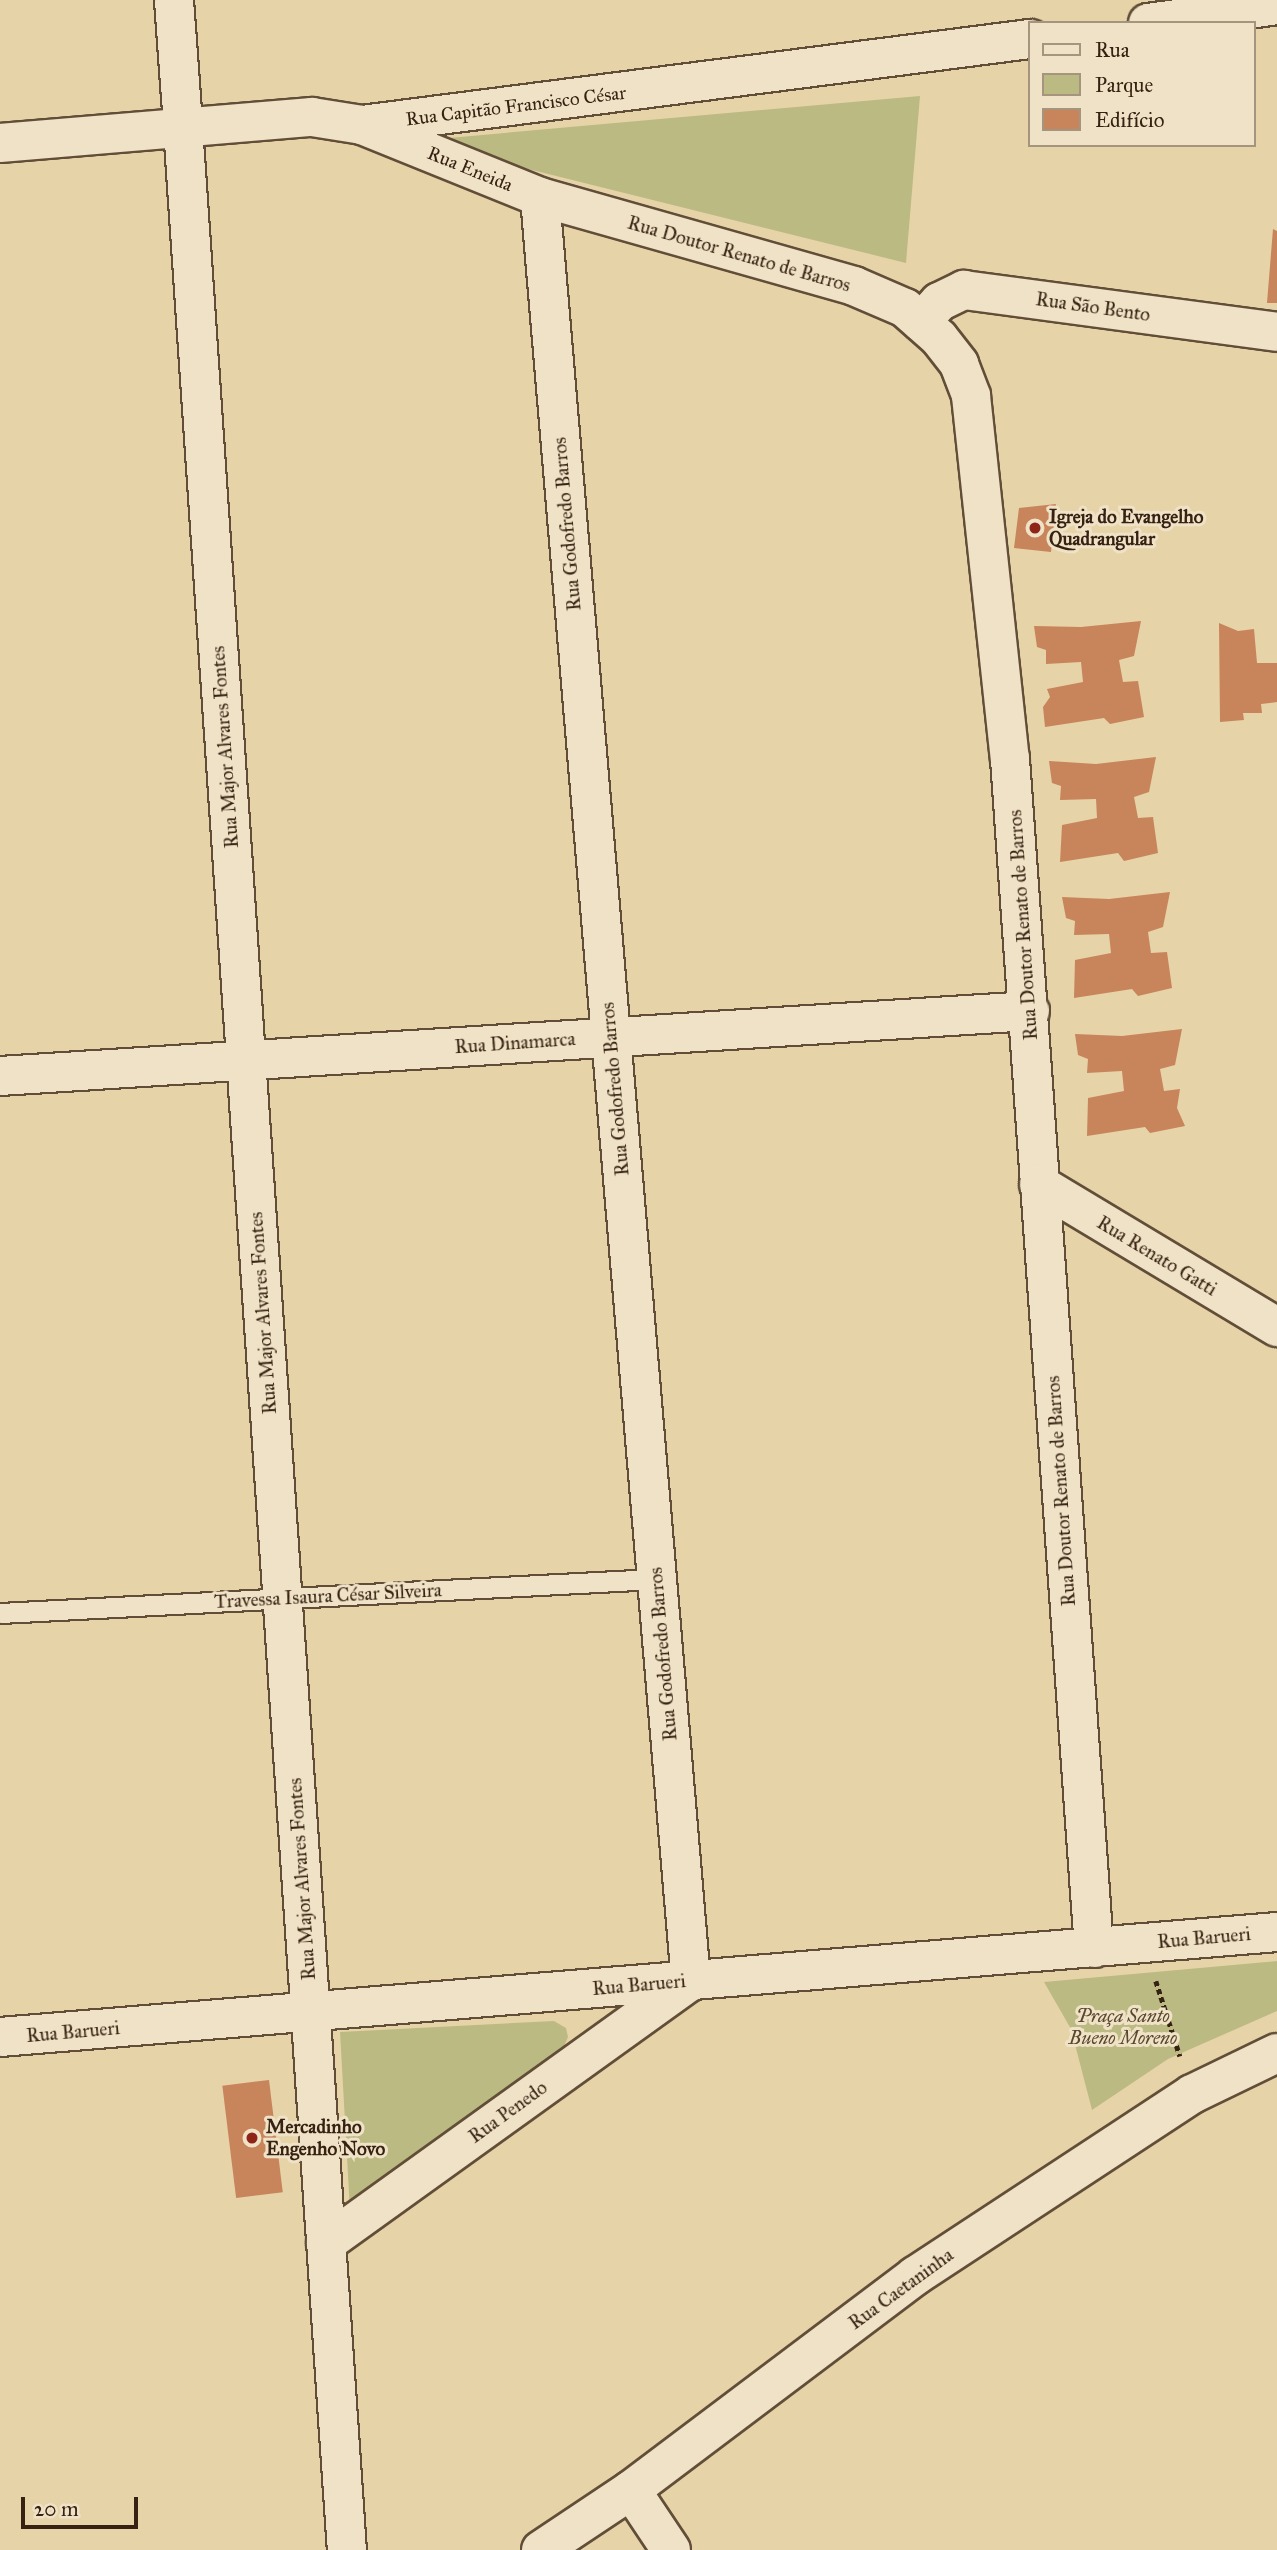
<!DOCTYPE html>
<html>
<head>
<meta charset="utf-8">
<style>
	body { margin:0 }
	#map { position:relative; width:1277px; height:2550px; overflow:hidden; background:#e7d3a8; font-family:"IM FELL Great Primer",serif }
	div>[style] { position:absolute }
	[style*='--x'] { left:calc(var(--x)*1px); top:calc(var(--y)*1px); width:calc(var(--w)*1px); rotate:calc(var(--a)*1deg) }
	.green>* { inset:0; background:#bcba83 }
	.building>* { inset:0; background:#c8845b; transform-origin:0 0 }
	.path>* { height:4.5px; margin-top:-2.25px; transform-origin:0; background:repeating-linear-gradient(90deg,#362112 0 5px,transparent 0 8.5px) }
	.roads { filter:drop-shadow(2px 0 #624e38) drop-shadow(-2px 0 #624e38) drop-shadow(0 2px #624e38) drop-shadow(0 -2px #624e38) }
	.service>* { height:19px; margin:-9.5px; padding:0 9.5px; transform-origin:9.5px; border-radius:9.5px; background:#efe2c6 }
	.minor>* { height:38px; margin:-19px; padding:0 19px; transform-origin:19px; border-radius:19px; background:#efe2c6 }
	.tertiary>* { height:38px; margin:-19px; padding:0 19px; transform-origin:19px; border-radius:19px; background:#efe2c6 }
	.dots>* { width:19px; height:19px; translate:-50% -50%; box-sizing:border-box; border:4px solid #efe2c6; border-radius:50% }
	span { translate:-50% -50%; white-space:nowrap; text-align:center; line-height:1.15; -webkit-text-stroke:6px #efe2c6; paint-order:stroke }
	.street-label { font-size:19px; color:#362112 }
	.poi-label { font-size:19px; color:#362112; font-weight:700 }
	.left { translate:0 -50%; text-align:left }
	.park-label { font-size:19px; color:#58472e; font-style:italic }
	.legend { position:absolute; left:1028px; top:21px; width:228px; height:126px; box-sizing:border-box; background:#efe2c6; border:2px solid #a5957e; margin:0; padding:9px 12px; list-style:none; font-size:21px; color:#362112 }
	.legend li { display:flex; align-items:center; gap:14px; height:35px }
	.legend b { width:35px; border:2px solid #a5957e }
	.scale { position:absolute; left:21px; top:2497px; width:117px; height:32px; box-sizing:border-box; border:4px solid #362112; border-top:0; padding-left:9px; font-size:21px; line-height:24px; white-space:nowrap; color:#362112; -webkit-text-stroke:5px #efe2c6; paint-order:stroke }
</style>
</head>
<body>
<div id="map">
	<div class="green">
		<i style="clip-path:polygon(920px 96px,906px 263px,416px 141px,525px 131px)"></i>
		<i style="clip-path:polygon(1277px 1961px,1277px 2011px,1168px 2059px,1092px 2110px,1071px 2029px,1044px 1982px)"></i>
		<i style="clip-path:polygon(554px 2021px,566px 2028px,568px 2037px,558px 2060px,350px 2211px,340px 2032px)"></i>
	</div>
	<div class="building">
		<i style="clip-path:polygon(1273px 229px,1277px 231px,1277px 303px,1267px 303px)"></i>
		<i style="clip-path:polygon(1056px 504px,1051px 552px,1014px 548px,1019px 508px)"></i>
		<i style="clip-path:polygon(1141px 621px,1134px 656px,1119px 660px,1123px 682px,1138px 681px,1144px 717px,1110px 724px,1104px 718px,1045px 727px,1043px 707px,1050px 697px,1047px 689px,1083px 682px,1081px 662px,1046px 664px,1046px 650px,1037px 647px,1034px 626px,1081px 627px)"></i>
		<i style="clip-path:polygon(1219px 623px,1238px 631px,1254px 629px,1257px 663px,1277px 663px,1277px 702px,1261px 704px,1262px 713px,1243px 713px,1244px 720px,1220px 722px)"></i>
		<i style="clip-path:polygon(1156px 757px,1149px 792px,1134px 797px,1138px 818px,1153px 817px,1158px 853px,1124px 861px,1118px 853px,1060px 862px,1062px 825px,1097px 818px,1096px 799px,1060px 800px,1061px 786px,1052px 783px,1049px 761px,1096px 764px)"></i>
		<i style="clip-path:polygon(1170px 892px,1163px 927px,1148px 932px,1151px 953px,1167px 952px,1172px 988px,1138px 996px,1132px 989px,1074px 998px,1075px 960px,1111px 953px,1109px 934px,1074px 935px,1075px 921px,1066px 918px,1062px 897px,1109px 899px)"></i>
		<i style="clip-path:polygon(1182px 1029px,1175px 1065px,1160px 1069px,1164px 1091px,1180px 1089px,1177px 1108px,1185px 1126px,1150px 1133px,1145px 1127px,1087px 1136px,1088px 1098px,1124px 1091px,1122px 1071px,1087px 1073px,1088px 1059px,1078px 1055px,1075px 1034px,1122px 1036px)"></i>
		<i style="left:269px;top:2080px;width:113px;height:47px;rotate:83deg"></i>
	</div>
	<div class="path">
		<i style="--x:1156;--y:1981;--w:79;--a:72.3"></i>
	</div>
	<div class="roads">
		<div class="service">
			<i style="--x:0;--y:1613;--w:657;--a:-2.97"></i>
		</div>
		<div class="minor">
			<i style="--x:362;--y:125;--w:192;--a:22"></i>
			<i style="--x:540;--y:197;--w:326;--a:15.8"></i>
			<i style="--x:854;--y:286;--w:56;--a:23.3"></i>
			<i style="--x:905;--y:308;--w:45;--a:41.4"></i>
			<i style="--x:939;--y:338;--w:33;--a:52"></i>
			<i style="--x:959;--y:364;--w:34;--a:69"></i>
			<i style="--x:971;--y:396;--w:365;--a:83.9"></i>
			<i style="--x:1010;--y:759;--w:1192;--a:85.96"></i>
			<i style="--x:183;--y:127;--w:2429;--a:86.13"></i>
			<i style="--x:921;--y:322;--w:27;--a:-48"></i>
			<i style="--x:939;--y:302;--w:28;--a:-26"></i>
			<i style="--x:964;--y:290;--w:316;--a:7.6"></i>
			<i style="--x:0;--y:1076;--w:1032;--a:-3.61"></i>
			<i style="--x:1039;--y:1184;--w:278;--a:31"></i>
			<i style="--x:0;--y:2037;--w:1281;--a:-4.7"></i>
			<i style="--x:326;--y:2243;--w:449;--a:-35.7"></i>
			<i style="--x:691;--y:1981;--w:1790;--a:-94.84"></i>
			<i style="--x:631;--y:2490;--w:72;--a:56.3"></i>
			<i style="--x:541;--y:2550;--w:108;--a:-33.7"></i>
			<i style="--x:631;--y:2490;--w:356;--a:-37"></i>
			<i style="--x:915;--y:2276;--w:331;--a:-33.3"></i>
			<i style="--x:1192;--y:2094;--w:94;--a:-25.8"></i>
		</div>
		<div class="tertiary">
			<i style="--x:174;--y:0;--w:127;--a:85.9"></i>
			<i style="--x:1148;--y:23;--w:130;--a:-7.9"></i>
			<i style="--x:0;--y:143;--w:313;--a:-4.8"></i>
			<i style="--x:312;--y:117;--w:51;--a:9.1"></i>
			<i style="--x:362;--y:125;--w:674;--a:-7.34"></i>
		</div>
	</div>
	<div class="dots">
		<i style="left:1035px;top:528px;background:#8f2418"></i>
		<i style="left:252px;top:2138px;background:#8f2418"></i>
	</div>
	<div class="street-label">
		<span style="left:516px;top:106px;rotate:-7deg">Rua Capitão Francisco César</span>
		<span style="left:470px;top:169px;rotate:22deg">Rua Eneida</span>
		<span style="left:739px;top:254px;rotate:16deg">Rua Doutor Renato de Barros</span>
		<span style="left:1093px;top:307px;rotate:8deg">Rua São Bento</span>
		<span style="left:567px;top:524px;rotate:-95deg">Rua Godofredo Barros</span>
		<span style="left:225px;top:747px;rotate:-94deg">Rua Major Alvares Fontes</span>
		<span style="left:1023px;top:925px;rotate:-94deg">Rua Doutor Renato de Barros</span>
		<span style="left:515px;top:1043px;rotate:-4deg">Rua Dinamarca</span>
		<span style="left:615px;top:1089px;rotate:-95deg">Rua Godofredo Barros</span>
		<span style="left:1157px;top:1256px;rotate:31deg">Rua Renato Gatti</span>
		<span style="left:263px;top:1313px;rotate:-94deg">Rua Major Alvares Fontes</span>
		<span style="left:1061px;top:1491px;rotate:-94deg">Rua Doutor Renato de Barros</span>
		<span style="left:328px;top:1596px;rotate:-3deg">Travessa Isaura César Silveira</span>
		<span style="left:663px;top:1654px;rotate:-95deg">Rua Godofredo Barros</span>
		<span style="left:302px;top:1879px;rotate:-94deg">Rua Major Alvares Fontes</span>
		<span style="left:1204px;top:1938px;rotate:-5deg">Rua Barueri</span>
		<span style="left:639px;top:1985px;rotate:-5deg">Rua Barueri</span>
		<span style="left:73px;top:2032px;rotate:-5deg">Rua Barueri</span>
		<span style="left:508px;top:2112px;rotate:-36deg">Rua Penedo</span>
		<span style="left:901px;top:2289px;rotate:-36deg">Rua Caetaninha</span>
	</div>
	<div class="poi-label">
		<span class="left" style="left:1049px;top:528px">Igreja do Evangelho<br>Quadrangular</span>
		<span class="left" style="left:266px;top:2138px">Mercadinho<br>Engenho Novo</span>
	</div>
	<div class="park-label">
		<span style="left:1123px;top:2027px">Praça Santo<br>Bueno Moreno</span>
	</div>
	<ul class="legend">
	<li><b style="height:9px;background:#efe2c6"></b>Rua</li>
	<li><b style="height:19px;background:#bcba83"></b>Parque</li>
	<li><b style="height:19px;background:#c8845b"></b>Edifício</li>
	</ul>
	<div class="scale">20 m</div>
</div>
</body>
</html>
